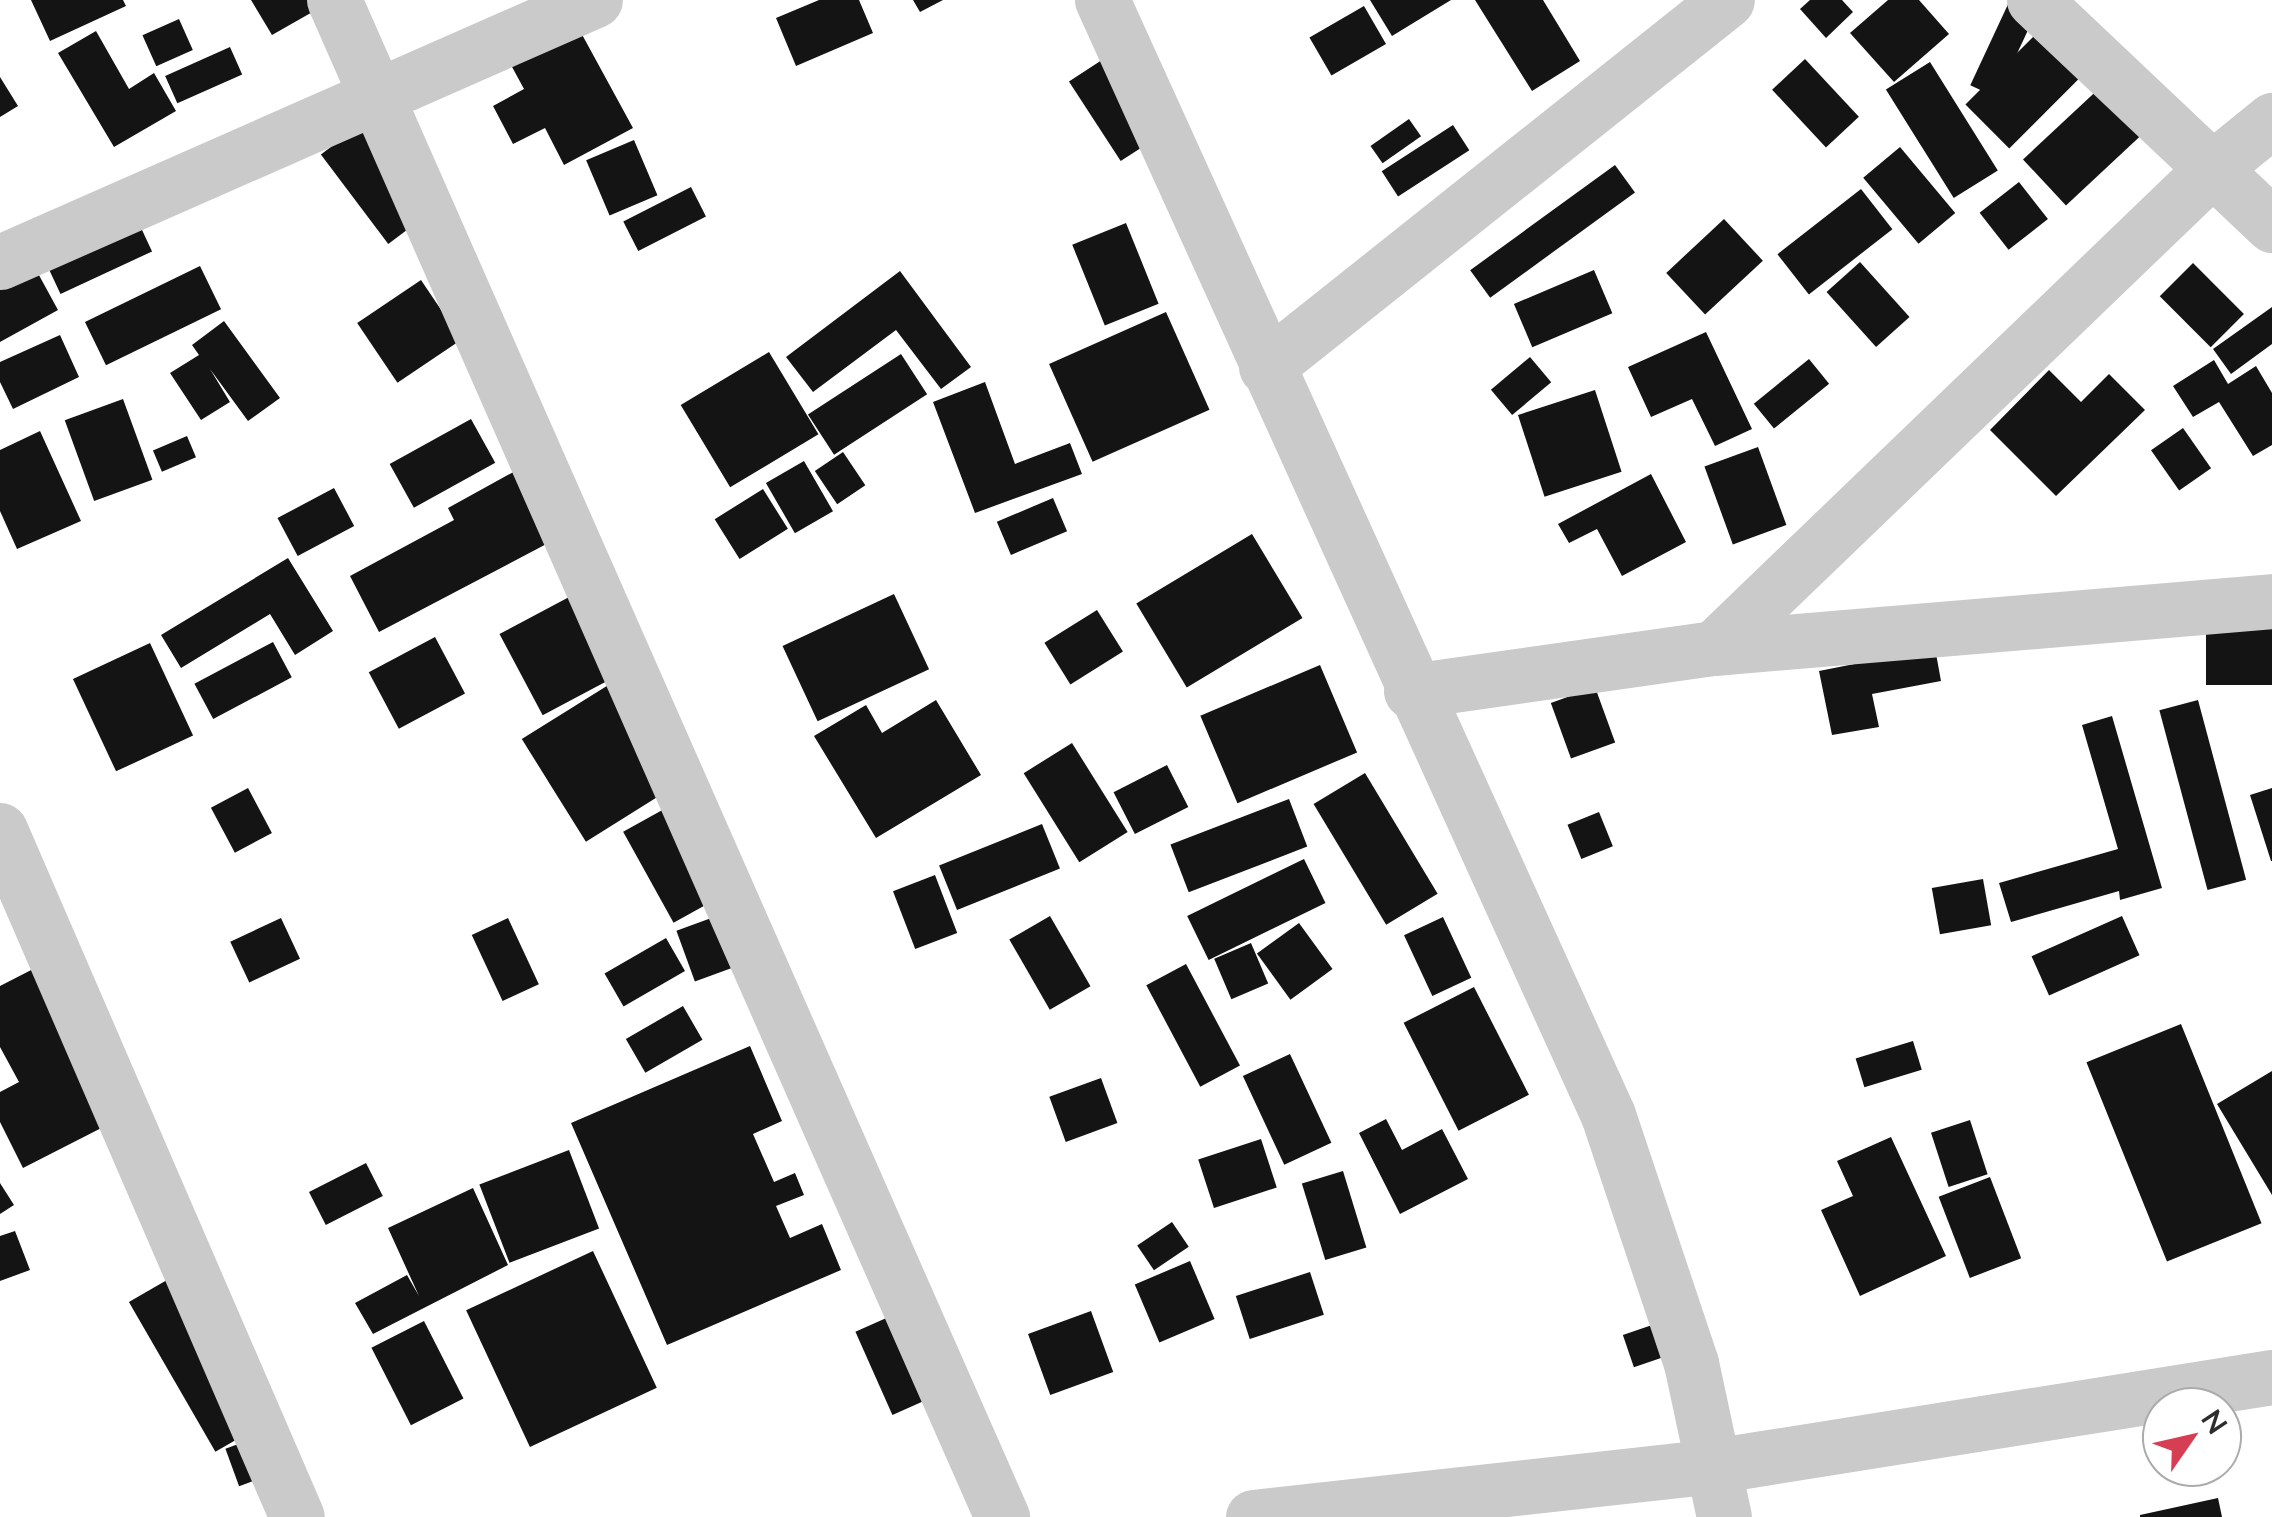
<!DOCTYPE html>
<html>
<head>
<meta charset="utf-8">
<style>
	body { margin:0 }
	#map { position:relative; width:2272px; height:1517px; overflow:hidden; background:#fff; font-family:Lato,sans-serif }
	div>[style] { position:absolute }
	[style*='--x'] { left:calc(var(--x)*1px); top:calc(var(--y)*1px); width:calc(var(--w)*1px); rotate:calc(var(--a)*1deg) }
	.building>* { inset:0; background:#141414; transform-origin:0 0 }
	.minor>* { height:55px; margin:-27.5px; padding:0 27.5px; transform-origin:27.5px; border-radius:27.5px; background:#cacaca }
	span { translate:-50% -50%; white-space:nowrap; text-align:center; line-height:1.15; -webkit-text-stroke:10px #fff; paint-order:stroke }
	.north { position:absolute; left:2142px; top:1387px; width:100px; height:100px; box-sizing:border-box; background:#fff; border:2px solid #ababab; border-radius:50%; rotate:56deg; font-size:28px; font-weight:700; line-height:40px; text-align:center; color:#2d2d2d }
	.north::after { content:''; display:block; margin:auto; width:35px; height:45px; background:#d63e54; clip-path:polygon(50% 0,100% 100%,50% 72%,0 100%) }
</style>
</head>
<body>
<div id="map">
	<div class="building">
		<i style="clip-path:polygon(31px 0,123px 0,126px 6px,50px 41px)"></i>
		<i style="clip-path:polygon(251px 0,328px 0,330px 2px,272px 35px)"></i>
		<i style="clip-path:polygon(819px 0,859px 0,873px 33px,796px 66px,776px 18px)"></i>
		<i style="clip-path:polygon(913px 0,943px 0,920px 12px)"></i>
		<i style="clip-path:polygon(1370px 0,1451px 0,1392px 36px)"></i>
		<i style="clip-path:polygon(1475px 0,1543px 0,1580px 61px,1532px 91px)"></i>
		<i style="clip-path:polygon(1810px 0,1842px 0,1853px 12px,1826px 38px,1800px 9px)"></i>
		<i style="clip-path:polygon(1888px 0,1919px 0,1949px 34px,1894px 82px,1850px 33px)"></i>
		<i style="left:2010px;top:0;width:29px;height:94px;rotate:25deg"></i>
		<i style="left:1364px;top:6px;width:44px;height:63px;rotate:60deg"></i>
		<i style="left:2063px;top:7px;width:62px;height:138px;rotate:45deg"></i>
		<i style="left:179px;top:19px;width:34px;height:40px;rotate:66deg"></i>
		<i style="clip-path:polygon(579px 29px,633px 128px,564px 165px,545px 128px,513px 144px,493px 106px,524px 89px,511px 65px)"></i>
		<i style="clip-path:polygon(96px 31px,129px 89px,154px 73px,176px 111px,114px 147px,58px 53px)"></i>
		<i style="left:230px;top:47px;width:30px;height:71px;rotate:66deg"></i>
		<i style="left:1105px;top:58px;width:95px;height:43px;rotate:57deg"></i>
		<i style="left:1805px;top:59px;width:79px;height:45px;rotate:47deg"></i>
		<i style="left:1930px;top:62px;width:128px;height:52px;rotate:58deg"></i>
		<i style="left:2121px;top:68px;width:63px;height:134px;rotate:47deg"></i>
		<i style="clip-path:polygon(0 77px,18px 106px,0 117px)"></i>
		<i style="left:1409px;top:119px;width:21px;height:47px;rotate:55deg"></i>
		<i style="left:364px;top:122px;width:112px;height:54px;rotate:53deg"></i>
		<i style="left:1453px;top:125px;width:30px;height:85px;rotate:57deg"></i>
		<i style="left:634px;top:140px;width:60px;height:52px;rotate:67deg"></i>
		<i style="left:1900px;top:147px;width:86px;height:48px;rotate:50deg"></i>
		<i style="left:1615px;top:165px;width:34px;height:179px;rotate:54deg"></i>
		<i style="left:2019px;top:182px;width:47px;height:50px;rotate:52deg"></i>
		<i style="left:691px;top:187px;width:33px;height:76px;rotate:63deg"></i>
		<i style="left:1861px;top:189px;width:51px;height:106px;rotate:52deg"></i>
		<i style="left:136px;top:217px;width:38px;height:101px;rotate:65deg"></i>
		<i style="left:1724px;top:219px;width:57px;height:79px;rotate:47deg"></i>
		<i style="left:1126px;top:223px;width:87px;height:58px;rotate:68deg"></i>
		<i style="left:1860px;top:262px;width:74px;height:45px;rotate:48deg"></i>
		<i style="left:2193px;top:263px;width:72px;height:47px;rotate:45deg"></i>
		<i style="clip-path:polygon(34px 266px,58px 310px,0 342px,0 285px)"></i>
		<i style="left:200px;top:266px;width:48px;height:128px;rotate:64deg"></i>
		<i style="left:1594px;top:270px;width:47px;height:87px;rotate:67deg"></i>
		<i style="clip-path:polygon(900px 271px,971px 367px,941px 389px,896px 330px,813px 392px,786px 357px)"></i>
		<i style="left:421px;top:280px;width:72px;height:77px;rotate:56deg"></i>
		<i style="clip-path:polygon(2272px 307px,2272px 344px,2231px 374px,2213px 349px)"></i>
		<i style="left:1166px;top:312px;width:107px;height:128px;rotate:66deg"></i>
		<i style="clip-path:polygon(224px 321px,280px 398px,248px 421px,210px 369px,230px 402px,201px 420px,170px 373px,199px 355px,192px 345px)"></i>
		<i style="clip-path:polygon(1706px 332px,1752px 429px,1715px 446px,1692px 399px,1651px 417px,1628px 367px)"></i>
		<i style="clip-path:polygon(60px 335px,79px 377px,13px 409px,0 382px,0 362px)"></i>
		<i style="left:769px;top:352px;width:96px;height:103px;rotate:59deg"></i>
		<i style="left:901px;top:354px;width:48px;height:111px;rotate:57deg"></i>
		<i style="left:1530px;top:357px;width:33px;height:51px;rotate:50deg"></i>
		<i style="left:1809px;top:359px;width:32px;height:71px;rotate:51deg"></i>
		<i style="clip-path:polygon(2214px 360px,2228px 384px,2256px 366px,2272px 393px,2272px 445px,2253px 456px,2219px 402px,2193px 417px,2173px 386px)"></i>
		<i style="clip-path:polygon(2049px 370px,2081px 402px,2109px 374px,2145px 410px,2056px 496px,1990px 430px)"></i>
		<i style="clip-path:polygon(985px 382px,1015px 464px,1070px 443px,1082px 474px,975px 513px,933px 402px)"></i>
		<i style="left:1595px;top:390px;width:86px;height:81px;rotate:72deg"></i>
		<i style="left:123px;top:399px;width:86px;height:62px;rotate:70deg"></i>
		<i style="left:471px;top:419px;width:50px;height:93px;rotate:61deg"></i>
		<i style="left:2183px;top:428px;width:49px;height:39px;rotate:55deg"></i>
		<i style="clip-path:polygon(40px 431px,81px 521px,17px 549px,0 511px,0 450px)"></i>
		<i style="left:187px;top:436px;width:23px;height:37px;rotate:67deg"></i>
		<i style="left:1758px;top:447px;width:83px;height:57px;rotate:70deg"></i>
		<i style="left:843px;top:452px;width:40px;height:34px;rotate:56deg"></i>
		<i style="left:804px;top:461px;width:58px;height:44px;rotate:60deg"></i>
		<i style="clip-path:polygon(517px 470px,554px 540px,379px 632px,350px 576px,454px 520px,448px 508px)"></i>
		<i style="clip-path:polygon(1651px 474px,1686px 542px,1622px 576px,1597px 529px,1569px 543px,1558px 524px)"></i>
		<i style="left:334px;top:488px;width:43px;height:64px;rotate:62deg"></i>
		<i style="left:763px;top:489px;width:47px;height:57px;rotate:58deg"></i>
		<i style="left:1053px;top:498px;width:36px;height:61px;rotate:67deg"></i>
		<i style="left:1252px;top:534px;width:98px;height:135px;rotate:59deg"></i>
		<i style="clip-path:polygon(288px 558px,333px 631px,295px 655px,270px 614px,181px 668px,161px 635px)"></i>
		<i style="left:894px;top:594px;width:83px;height:123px;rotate:65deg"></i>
		<i style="left:571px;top:596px;width:92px;height:81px;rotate:62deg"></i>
		<i style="left:1097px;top:610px;width:49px;height:62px;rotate:58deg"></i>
		<i style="left:2272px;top:620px;width:65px;height:66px;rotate:90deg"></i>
		<i style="left:435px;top:637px;width:64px;height:75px;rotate:62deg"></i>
		<i style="left:273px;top:642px;width:40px;height:89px;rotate:62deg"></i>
		<i style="left:150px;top:643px;width:102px;height:85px;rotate:65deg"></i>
		<i style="clip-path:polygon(1935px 648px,1941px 681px,1872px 694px,1879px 727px,1832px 735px,1819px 671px)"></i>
		<i style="left:1320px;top:665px;width:95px;height:130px;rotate:67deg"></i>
		<i style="left:610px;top:684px;width:121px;height:104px;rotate:58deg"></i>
		<i style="left:1595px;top:687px;width:59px;height:47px;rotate:70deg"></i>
		<i style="clip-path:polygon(936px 700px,981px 775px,876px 838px,814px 736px,866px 705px,882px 733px)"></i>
		<i style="left:2198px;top:700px;width:186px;height:40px;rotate:75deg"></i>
		<i style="clip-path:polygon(2112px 716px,2162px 888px,2120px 900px,2119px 891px,2011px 922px,1999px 883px,2118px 849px,2082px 725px)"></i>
		<i style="left:1072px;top:743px;width:105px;height:57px;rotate:58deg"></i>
		<i style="left:1167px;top:765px;width:47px;height:60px;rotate:63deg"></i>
		<i style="left:1365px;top:773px;width:141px;height:60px;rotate:59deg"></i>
		<i style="left:248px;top:788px;width:51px;height:42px;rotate:62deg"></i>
		<i style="clip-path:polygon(2272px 788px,2272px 861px,2271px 861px,2250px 795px)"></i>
		<i style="left:1289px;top:799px;width:51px;height:127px;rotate:69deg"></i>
		<i style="left:666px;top:808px;width:104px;height:49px;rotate:61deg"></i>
		<i style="left:1599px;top:812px;width:37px;height:34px;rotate:68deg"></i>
		<i style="left:1042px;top:824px;width:48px;height:111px;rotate:68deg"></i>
		<i style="left:1304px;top:859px;width:49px;height:130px;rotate:64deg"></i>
		<i style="left:935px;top:875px;width:62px;height:45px;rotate:69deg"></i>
		<i style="left:1983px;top:879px;width:47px;height:52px;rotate:80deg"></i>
		<i style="left:1050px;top:916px;width:81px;height:47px;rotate:60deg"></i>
		<i style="left:2122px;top:916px;width:43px;height:99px;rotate:66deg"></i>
		<i style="left:714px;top:917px;width:54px;height:40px;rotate:70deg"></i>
		<i style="left:1443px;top:917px;width:67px;height:43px;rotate:65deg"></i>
		<i style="left:281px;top:918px;width:45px;height:56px;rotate:65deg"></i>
		<i style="left:508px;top:918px;width:73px;height:40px;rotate:65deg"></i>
		<i style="left:1299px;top:923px;width:57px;height:52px;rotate:54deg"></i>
		<i style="left:666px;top:938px;width:38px;height:71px;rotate:60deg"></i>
		<i style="left:1251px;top:943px;width:44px;height:40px;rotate:67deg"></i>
		<i style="left:1186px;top:964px;width:115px;height:45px;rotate:62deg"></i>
		<i style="clip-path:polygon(39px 966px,117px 1120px,23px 1168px,0 1122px,0 1092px,19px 1082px,0 1047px,0 986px)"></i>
		<i style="left:1474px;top:987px;width:121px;height:79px;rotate:63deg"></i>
		<i style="left:683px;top:1006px;width:39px;height:66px;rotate:60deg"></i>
		<i style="left:2181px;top:1024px;width:215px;height:102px;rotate:68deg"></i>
		<i style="left:1913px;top:1041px;width:30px;height:60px;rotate:73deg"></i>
		<i style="clip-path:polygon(750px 1046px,782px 1121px,753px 1134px,774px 1182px,795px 1173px,804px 1195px,776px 1206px,790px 1238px,822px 1224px,841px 1270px,667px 1345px,571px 1123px)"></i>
		<i style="left:1290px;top:1054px;width:98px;height:52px;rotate:65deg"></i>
		<i style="clip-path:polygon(2272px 1071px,2272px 1195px,2217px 1104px)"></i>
		<i style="left:1101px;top:1078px;width:48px;height:55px;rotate:70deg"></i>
		<i style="clip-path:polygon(1386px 1119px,1402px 1150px,1442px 1129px,1468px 1179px,1400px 1214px,1359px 1133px)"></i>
		<i style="left:1970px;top:1120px;width:57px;height:41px;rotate:72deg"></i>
		<i style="clip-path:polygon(1891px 1137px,1946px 1256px,1860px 1296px,1821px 1210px,1853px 1196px,1837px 1161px)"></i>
		<i style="left:1261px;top:1139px;width:51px;height:66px;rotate:72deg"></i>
		<i style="left:569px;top:1150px;width:84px;height:96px;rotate:69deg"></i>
		<i style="left:366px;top:1163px;width:37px;height:64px;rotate:63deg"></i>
		<i style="left:1343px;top:1171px;width:80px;height:43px;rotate:73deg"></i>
		<i style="left:1990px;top:1177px;width:87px;height:55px;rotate:69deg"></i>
		<i style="clip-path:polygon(0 1183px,14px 1205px,0 1214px)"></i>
		<i style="clip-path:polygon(473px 1188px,508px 1265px,373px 1334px,355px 1303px,407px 1275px,419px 1296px,388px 1228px)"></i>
		<i style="left:1172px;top:1222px;width:30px;height:42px;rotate:56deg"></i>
		<i style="clip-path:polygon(15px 1231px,30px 1270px,0 1281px,0 1236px)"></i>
		<i style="left:593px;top:1251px;width:151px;height:140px;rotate:65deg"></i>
		<i style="left:1190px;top:1261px;width:63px;height:60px;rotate:67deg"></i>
		<i style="left:1310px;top:1272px;width:45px;height:78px;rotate:72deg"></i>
		<i style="left:167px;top:1280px;width:173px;height:44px;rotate:60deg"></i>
		<i style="left:902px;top:1311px;width:91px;height:51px;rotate:66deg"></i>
		<i style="left:1091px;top:1311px;width:65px;height:67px;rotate:70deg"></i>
		<i style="left:424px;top:1321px;width:87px;height:59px;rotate:63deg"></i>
		<i style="left:1655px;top:1324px;width:34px;height:34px;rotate:71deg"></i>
		<i style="left:263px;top:1435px;width:40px;height:40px;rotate:70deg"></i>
		<i style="clip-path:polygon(2218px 1498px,2222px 1517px,2140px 1517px,2140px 1515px)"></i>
	</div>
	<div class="minor">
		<i style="--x:334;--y:0;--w:1658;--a:66.23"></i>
		<i style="--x:1102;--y:0;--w:1224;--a:65.59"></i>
		<i style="--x:1608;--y:1115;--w:262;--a:71.5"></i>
		<i style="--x:1691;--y:1363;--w:157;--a:77.9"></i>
		<i style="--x:2034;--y:0;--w:328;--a:43.4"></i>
		<i style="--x:0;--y:262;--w:650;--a:-23.77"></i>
		<i style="--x:1266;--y:367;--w:589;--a:-38.52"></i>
		<i style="--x:1714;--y:648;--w:694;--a:-43.89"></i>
		<i style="--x:2214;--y:167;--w:75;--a:-39"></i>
		<i style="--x:1411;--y:691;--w:306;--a:-8.1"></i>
		<i style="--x:1714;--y:648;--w:560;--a:-4.81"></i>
		<i style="--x:0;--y:830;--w:748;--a:66.62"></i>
		<i style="--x:1253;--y:1517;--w:463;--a:-6.3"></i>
		<i style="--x:1713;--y:1466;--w:566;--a:-9.05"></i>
	</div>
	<div class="north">N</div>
</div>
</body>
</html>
